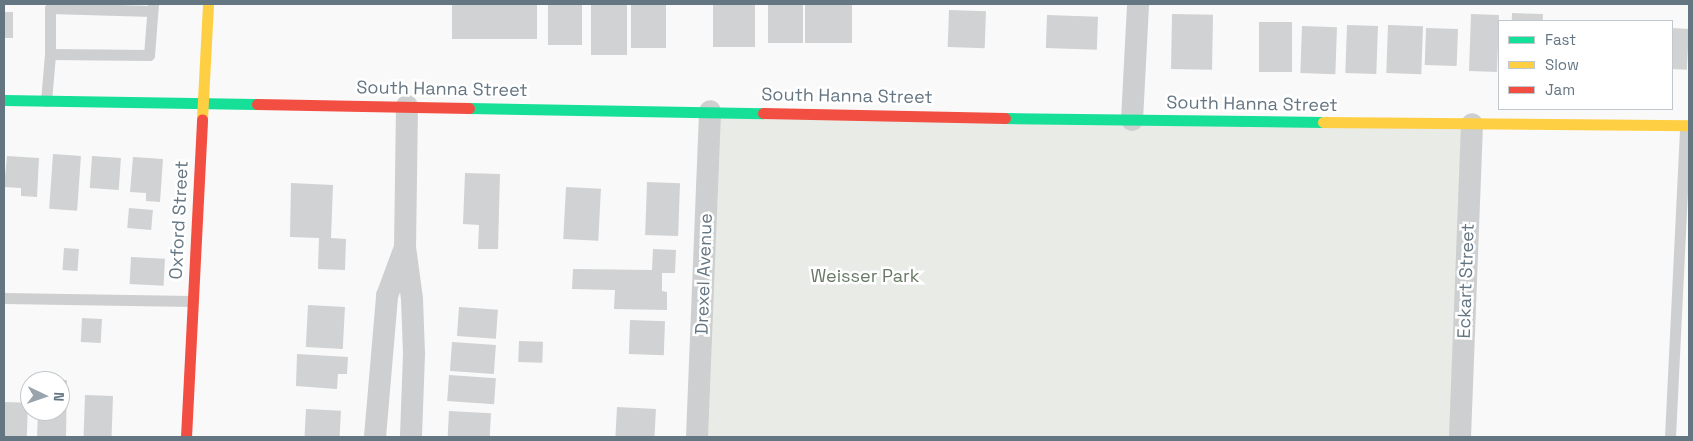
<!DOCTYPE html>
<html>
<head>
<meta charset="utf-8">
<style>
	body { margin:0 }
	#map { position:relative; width:1693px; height:441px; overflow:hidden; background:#f9f9f9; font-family:"Space Grotesk",sans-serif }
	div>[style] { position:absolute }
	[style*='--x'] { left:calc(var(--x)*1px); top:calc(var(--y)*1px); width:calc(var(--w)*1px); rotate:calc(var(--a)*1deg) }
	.green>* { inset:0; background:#e8ebe6; transform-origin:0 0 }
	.building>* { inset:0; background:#d0d2d3; transform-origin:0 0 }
	.lane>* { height:11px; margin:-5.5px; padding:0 5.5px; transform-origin:5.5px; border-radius:5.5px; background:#cecfd0 }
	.street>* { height:22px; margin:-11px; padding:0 11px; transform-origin:11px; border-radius:11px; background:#cecfd0 }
	.fast>* { height:11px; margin:-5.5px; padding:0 5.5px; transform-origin:5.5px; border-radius:5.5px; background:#16e098 }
	.slow>* { height:11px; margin:-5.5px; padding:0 5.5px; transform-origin:5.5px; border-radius:5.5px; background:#ffcf43 }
	.jam>* { height:11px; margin:-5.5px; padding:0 5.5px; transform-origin:5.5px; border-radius:5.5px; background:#f24e42 }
	span { translate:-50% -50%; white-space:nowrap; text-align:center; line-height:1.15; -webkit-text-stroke:5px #fff; paint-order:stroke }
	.street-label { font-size:18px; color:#657683 }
	.park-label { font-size:18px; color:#687a64 }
	.frame { position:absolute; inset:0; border:5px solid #657683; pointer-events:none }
	.legend { position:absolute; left:1498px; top:20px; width:175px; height:90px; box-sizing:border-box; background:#fff; border:1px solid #c1c8cd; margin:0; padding:6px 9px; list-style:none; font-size:15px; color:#657683 }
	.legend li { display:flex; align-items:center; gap:10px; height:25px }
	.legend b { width:25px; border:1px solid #c1c8cd }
	.north { position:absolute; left:20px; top:371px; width:50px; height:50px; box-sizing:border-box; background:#fff; border:1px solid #c1c8cd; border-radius:50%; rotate:93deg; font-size:14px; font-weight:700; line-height:20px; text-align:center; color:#657683 }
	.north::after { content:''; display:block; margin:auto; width:18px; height:22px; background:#99a4ac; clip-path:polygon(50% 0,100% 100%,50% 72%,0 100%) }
</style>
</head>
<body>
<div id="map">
	<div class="green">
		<i style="left:710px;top:111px;width:762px;height:326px;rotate:1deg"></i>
	</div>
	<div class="building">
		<i style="left:452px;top:4px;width:85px;height:35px"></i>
		<i style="left:548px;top:4px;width:34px;height:41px"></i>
		<i style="left:591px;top:4px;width:36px;height:51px"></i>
		<i style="left:631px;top:4px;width:35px;height:44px"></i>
		<i style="left:713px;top:4px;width:42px;height:43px"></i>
		<i style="left:768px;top:4px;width:35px;height:39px"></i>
		<i style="left:805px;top:4px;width:47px;height:39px"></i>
		<i style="left:949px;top:10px;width:37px;height:37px;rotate:2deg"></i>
		<i style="left:4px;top:12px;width:9px;height:26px"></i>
		<i style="left:1512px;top:13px;width:31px;height:8px;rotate:2deg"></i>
		<i style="left:1172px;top:14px;width:41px;height:55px;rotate:1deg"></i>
		<i style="left:1471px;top:14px;width:28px;height:57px;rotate:2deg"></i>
		<i style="left:1047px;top:15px;width:51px;height:33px;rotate:2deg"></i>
		<i style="left:1259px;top:22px;width:33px;height:50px"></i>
		<i style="left:1347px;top:25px;width:31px;height:48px;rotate:2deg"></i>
		<i style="left:1388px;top:25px;width:35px;height:48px;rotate:2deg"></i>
		<i style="left:1302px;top:26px;width:35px;height:47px;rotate:2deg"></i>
		<i style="left:1426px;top:28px;width:32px;height:37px;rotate:2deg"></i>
		<i style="left:1672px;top:28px;width:17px;height:41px;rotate:3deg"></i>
		<i style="left:53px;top:154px;width:28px;height:55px;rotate:4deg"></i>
		<i style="clip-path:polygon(7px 156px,39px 158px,37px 197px,21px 196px,21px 188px,4px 187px)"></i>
		<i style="left:92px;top:156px;width:29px;height:32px;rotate:4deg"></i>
		<i style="clip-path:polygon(133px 157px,163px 159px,160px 202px,146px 201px,146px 193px,130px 192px)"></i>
		<i style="clip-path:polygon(465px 173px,500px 174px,498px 249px,478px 249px,479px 225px,463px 224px)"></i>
		<i style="left:647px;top:182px;width:33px;height:53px;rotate:2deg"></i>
		<i style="clip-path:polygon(291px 183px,333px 185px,331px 238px,346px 239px,345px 270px,318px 269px,319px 238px,290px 237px)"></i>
		<i style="left:566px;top:187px;width:35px;height:52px;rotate:3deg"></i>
		<i style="left:129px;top:208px;width:24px;height:20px;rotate:5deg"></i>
		<i style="left:64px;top:248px;width:15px;height:22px;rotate:4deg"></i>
		<i style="clip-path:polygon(653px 249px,676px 250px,675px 273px,662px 273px,662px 291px,667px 292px,667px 310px,614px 309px,615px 290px,572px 289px,573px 269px,652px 270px)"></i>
		<i style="left:131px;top:257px;width:34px;height:27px;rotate:3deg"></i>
		<i style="left:308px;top:305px;width:37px;height:42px;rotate:3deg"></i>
		<i style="left:459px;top:307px;width:39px;height:29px;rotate:4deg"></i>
		<i style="left:82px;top:318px;width:20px;height:24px;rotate:3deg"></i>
		<i style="left:630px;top:320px;width:35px;height:34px;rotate:2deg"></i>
		<i style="left:519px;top:341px;width:24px;height:21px;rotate:2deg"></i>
		<i style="left:452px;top:342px;width:44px;height:29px;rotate:4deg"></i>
		<i style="clip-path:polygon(297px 354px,348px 357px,347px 374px,338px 374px,337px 389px,296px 386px)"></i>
		<i style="left:449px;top:375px;width:47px;height:26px;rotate:4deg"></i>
		<i style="clip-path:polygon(60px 380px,67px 380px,66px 437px,37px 437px,38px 411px,60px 411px)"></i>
		<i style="left:85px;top:395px;width:28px;height:42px;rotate:2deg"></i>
		<i style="left:4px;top:402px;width:24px;height:35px;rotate:2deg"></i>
		<i style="left:617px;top:407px;width:39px;height:30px;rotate:3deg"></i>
		<i style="left:306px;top:409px;width:35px;height:28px;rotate:3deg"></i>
		<i style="left:449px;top:411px;width:42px;height:26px;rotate:3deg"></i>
	</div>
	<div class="lane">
		<i style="--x:50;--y:54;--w:46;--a:-90"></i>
		<i style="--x:50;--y:8;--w:102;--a:1.7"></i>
		<i style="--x:46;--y:101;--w:47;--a:-85.1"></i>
		<i style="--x:50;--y:54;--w:99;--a:0.6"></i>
		<i style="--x:149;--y:55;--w:51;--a:-85.5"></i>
		<i style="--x:4;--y:298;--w:188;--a:0.9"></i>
		<i style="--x:1670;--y:437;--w:312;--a:-87.2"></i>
	</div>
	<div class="street">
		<i style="--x:407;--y:106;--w:141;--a:90.8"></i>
		<i style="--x:405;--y:247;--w:52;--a:82.3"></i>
		<i style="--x:412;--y:299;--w:55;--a:87.9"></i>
		<i style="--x:414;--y:354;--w:83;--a:92.1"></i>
		<i style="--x:1132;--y:120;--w:116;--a:-87"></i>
		<i style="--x:375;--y:437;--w:142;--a:-85.1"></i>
		<i style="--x:387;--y:296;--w:49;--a:-69.7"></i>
		<i style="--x:697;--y:437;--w:326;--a:-87.7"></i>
		<i style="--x:1460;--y:437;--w:313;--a:-87.8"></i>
	</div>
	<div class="fast">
		<i style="--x:4;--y:100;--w:253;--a:0.9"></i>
		<i style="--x:469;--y:108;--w:294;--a:1"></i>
		<i style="--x:1005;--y:118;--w:318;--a:0.7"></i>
	</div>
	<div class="slow">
		<i style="--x:202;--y:119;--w:115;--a:-87"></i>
		<i style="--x:1323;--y:122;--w:366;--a:0.5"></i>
	</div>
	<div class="jam">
		<i style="--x:257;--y:104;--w:212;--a:1.1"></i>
		<i style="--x:763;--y:113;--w:242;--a:1.2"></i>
		<i style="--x:186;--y:437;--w:318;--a:-87.1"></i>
	</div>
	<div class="street-label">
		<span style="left:442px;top:89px;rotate:1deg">South Hanna Street</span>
		<span style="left:847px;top:96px;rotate:1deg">South Hanna Street</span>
		<span style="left:1252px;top:104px;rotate:1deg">South Hanna Street</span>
		<span style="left:179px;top:220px;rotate:-87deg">Oxford Street</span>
		<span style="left:704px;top:274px;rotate:-88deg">Drexel Avenue</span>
		<span style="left:1466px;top:281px;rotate:-88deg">Eckart Street</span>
	</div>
	<div class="park-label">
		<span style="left:865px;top:276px">Weisser Park</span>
	</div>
	<div class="frame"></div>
	<ul class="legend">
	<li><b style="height:6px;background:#16e098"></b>Fast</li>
	<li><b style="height:6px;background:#ffcf43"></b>Slow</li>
	<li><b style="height:6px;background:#f24e42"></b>Jam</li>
	</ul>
	<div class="north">N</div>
</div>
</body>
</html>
